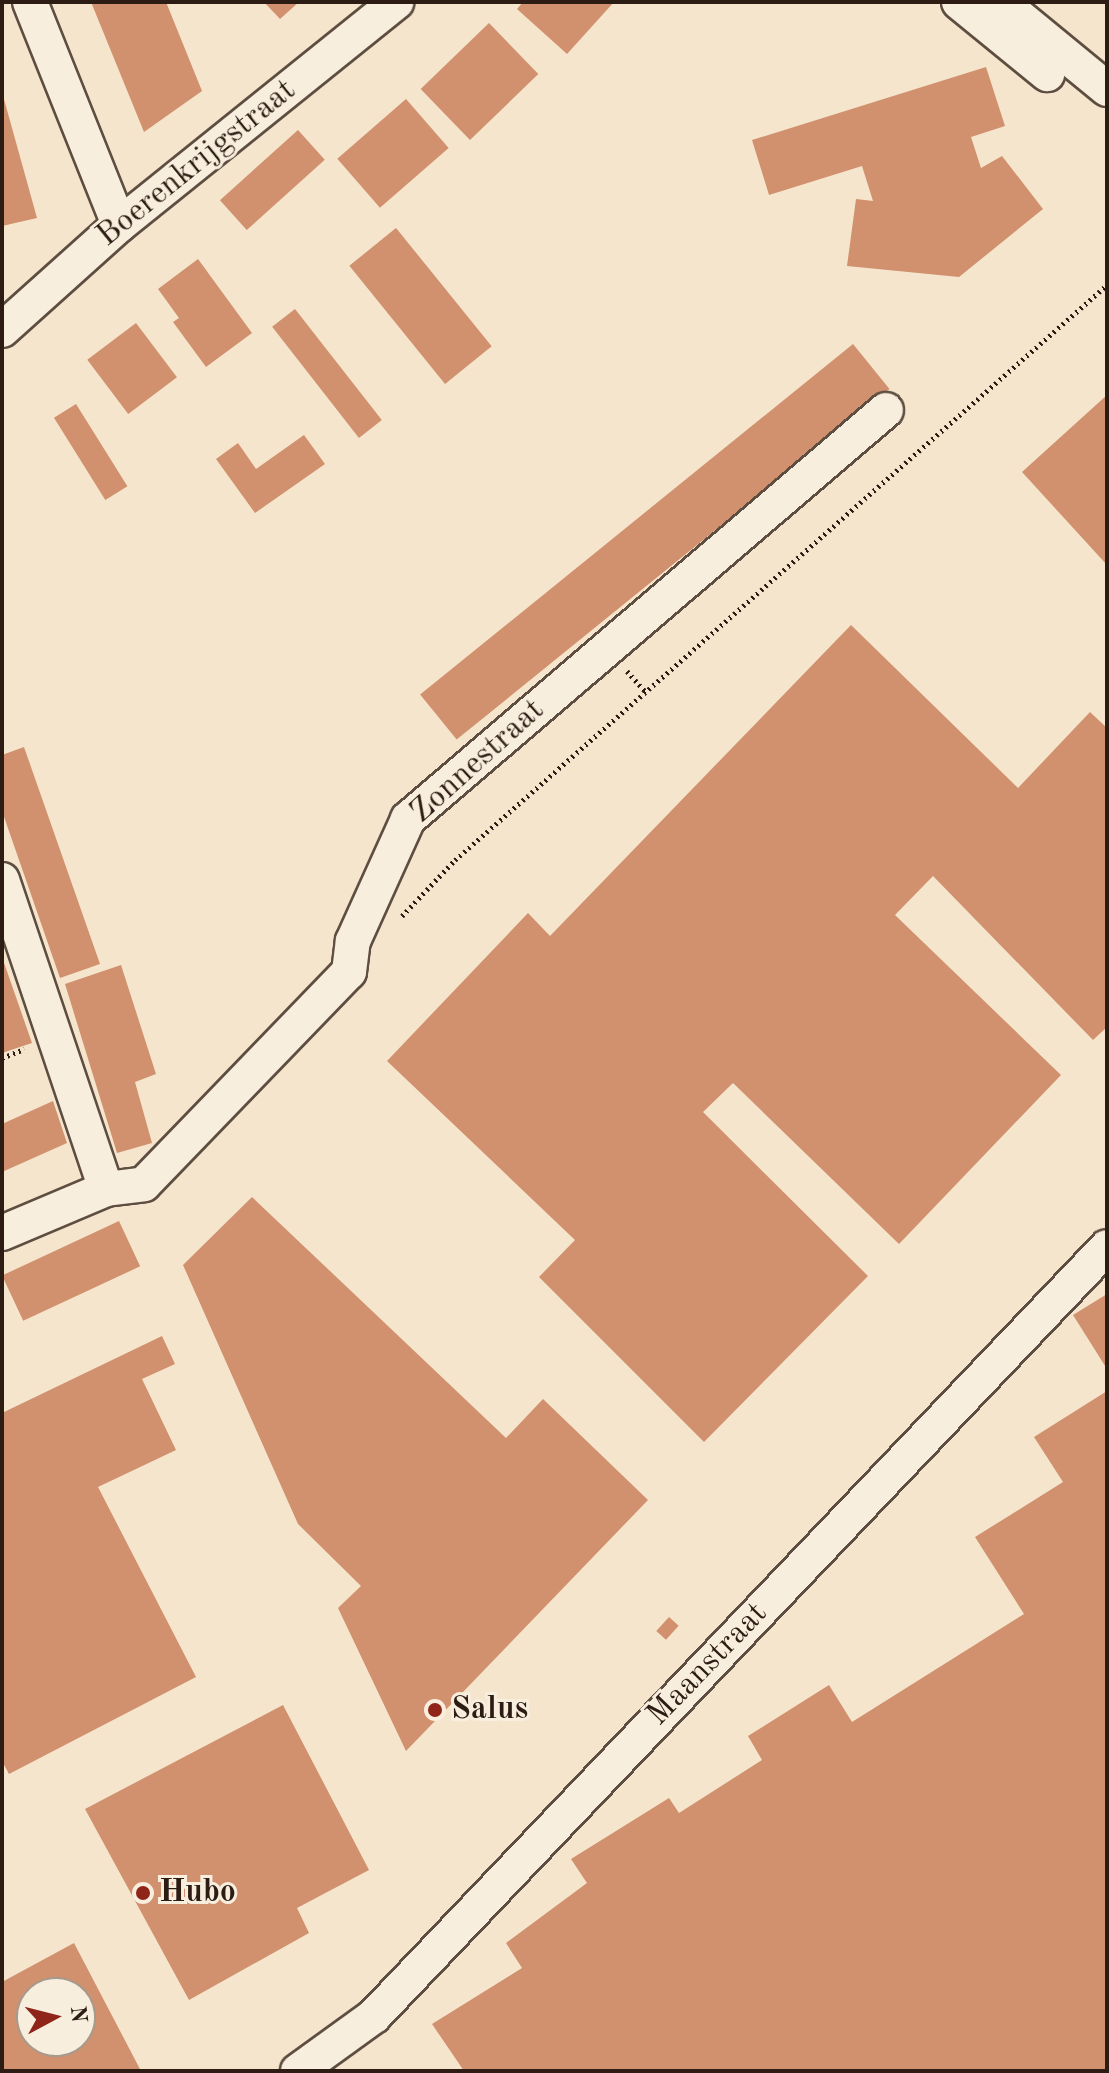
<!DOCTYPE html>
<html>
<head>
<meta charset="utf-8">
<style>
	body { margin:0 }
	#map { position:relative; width:1109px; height:2073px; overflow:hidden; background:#f5e5cc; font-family:"Old Standard TT",serif }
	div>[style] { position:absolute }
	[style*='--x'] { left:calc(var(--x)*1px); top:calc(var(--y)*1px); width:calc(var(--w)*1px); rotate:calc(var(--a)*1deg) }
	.building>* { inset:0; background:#d1906e; transform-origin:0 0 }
	.path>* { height:5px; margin-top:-2.5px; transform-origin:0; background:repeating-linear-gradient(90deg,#2c1c13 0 2px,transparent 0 6px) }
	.roads { filter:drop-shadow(2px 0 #5e4e41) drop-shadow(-2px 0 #5e4e41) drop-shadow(0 2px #5e4e41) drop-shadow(0 -2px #5e4e41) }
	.minor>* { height:34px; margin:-17px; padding:0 17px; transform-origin:17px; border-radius:17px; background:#f8eede }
	.dots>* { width:22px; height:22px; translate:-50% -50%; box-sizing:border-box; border:4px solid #f8eede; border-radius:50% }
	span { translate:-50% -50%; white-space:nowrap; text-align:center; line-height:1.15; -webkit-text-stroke:6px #f8eede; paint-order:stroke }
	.street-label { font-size:32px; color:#2c1c13 }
	.poi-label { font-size:32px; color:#2c1c13; font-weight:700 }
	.left { translate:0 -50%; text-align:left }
	.frame { position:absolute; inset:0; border:4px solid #2c1c13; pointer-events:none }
	.north { position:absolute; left:16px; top:1977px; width:80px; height:80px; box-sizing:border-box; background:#f8eede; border:2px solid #a69a8d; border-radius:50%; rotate:83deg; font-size:22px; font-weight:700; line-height:32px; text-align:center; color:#2c1c13 }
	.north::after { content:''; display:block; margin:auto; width:28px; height:36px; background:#8f2418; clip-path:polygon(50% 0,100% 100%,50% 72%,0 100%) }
</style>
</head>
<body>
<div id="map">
	<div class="building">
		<i style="clip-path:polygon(91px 2px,166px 2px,202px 91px,144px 132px)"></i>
		<i style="clip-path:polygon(264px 2px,299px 2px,280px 19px)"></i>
		<i style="clip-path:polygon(523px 2px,614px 2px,567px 54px,517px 9px)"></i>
		<i style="left:489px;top:23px;width:71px;height:95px;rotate:46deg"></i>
		<i style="clip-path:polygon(986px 67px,1005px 126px,971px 137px,981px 168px,1002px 156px,1043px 209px,959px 277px,847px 266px,856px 199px,873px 201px,862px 166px,769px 195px,752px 140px)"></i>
		<i style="clip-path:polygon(2px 92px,37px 218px,2px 226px)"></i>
		<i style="left:406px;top:99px;width:65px;height:91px;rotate:49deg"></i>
		<i style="left:298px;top:130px;width:40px;height:105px;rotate:48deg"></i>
		<i style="left:396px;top:228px;width:152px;height:60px;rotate:51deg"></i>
		<i style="clip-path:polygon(198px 259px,252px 333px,206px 367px,173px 322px,179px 318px,158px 289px)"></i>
		<i style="left:295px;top:309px;width:141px;height:29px;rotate:52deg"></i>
		<i style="left:136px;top:323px;width:68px;height:61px;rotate:53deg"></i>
		<i style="left:853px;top:344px;width:58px;height:557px;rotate:51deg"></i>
		<i style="clip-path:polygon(1107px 395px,1107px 565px,1022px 472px)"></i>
		<i style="left:76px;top:404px;width:97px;height:26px;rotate:58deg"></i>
		<i style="clip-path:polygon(304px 435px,325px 464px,255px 513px,216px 459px,238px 443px,256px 469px)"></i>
		<i style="clip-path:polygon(851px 625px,1018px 788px,1090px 712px,1107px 728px,1107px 1027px,1093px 1040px,933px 876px,895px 915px,1061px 1075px,899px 1244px,733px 1083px,703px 1112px,868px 1276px,704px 1442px,539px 1277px,575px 1240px,387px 1061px,528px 913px,550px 936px)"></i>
		<i style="clip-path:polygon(24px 747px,100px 964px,60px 978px,2px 811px,2px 755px)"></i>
		<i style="clip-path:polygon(2px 957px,32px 1043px,2px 1053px)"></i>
		<i style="clip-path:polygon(121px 965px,156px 1074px,135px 1082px,152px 1143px,117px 1153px,65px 984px)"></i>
		<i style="clip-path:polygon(53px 1101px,67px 1143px,2px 1172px,2px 1124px)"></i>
		<i style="clip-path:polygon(252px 1197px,506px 1438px,543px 1399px,648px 1500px,406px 1751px,338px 1608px,361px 1586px,298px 1524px,183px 1265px)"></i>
		<i style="left:119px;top:1221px;width:50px;height:129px;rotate:65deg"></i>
		<i style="clip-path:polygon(1107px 1294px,1107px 1369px,1073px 1315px)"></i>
		<i style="clip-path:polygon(162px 1336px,175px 1364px,142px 1379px,176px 1450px,98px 1487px,196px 1677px,9px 1774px,2px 1761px,2px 1413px)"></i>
		<i style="clip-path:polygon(1107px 1391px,1107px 2071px,464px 2071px,432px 2024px,522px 1968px,506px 1943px,587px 1883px,571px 1859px,669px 1798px,679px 1813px,762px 1760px,748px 1736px,829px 1685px,852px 1722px,1024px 1614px,975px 1537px,1063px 1482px,1034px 1437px)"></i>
		<i style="left:669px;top:1617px;width:13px;height:19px;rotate:42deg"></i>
		<i style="clip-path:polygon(283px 1705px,369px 1870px,297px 1908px,309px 1933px,189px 2000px,85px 1809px)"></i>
		<i style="clip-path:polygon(evenodd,74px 1943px,141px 2071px,2px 2071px,2px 1982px,74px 1943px,32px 1993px,80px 1993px,80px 2041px,32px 2041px,32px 1993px)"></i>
	</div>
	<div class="path">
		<i style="--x:627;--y:671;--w:27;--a:48"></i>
		<i style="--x:402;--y:916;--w:77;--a:-46.6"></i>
		<i style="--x:455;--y:860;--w:869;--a:-41.41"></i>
		<i style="--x:2;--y:1058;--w:24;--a:-22"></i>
	</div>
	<div class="roads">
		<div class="minor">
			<i style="--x:30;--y:2;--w:240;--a:68.2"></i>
			<i style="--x:959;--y:2;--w:114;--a:39.3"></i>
			<i style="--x:1001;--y:2;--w:137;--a:39.4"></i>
			<i style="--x:2;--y:330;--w:157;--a:-41.9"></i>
			<i style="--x:119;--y:225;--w:356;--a:-38.8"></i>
			<i style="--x:2;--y:880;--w:326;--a:71.4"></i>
			<i style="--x:2;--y:1233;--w:113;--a:-22.9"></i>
			<i style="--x:106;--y:1189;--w:38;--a:-7"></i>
			<i style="--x:144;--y:1184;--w:295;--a:-46"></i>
			<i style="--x:349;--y:972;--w:31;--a:-83"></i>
			<i style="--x:353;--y:941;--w:134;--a:-65.7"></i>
			<i style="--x:408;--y:819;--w:629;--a:-40.55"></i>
			<i style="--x:298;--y:2071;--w:94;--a:-35.9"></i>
			<i style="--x:374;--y:2016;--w:1062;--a:-46.37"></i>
		</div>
	</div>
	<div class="dots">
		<i style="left:435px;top:1710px;background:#8f2418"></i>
		<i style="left:143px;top:1893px;background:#8f2418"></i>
	</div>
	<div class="street-label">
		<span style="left:197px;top:164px;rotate:-39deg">Boerenkrijgstraat</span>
		<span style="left:478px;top:762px;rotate:-42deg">Zonnestraat</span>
		<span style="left:708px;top:1665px;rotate:-46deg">Maanstraat</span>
	</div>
	<div class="poi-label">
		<span class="left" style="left:451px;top:1710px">Salus</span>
		<span class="left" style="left:159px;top:1893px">Hubo</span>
	</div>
	<div class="frame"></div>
	<div class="north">N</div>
</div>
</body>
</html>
